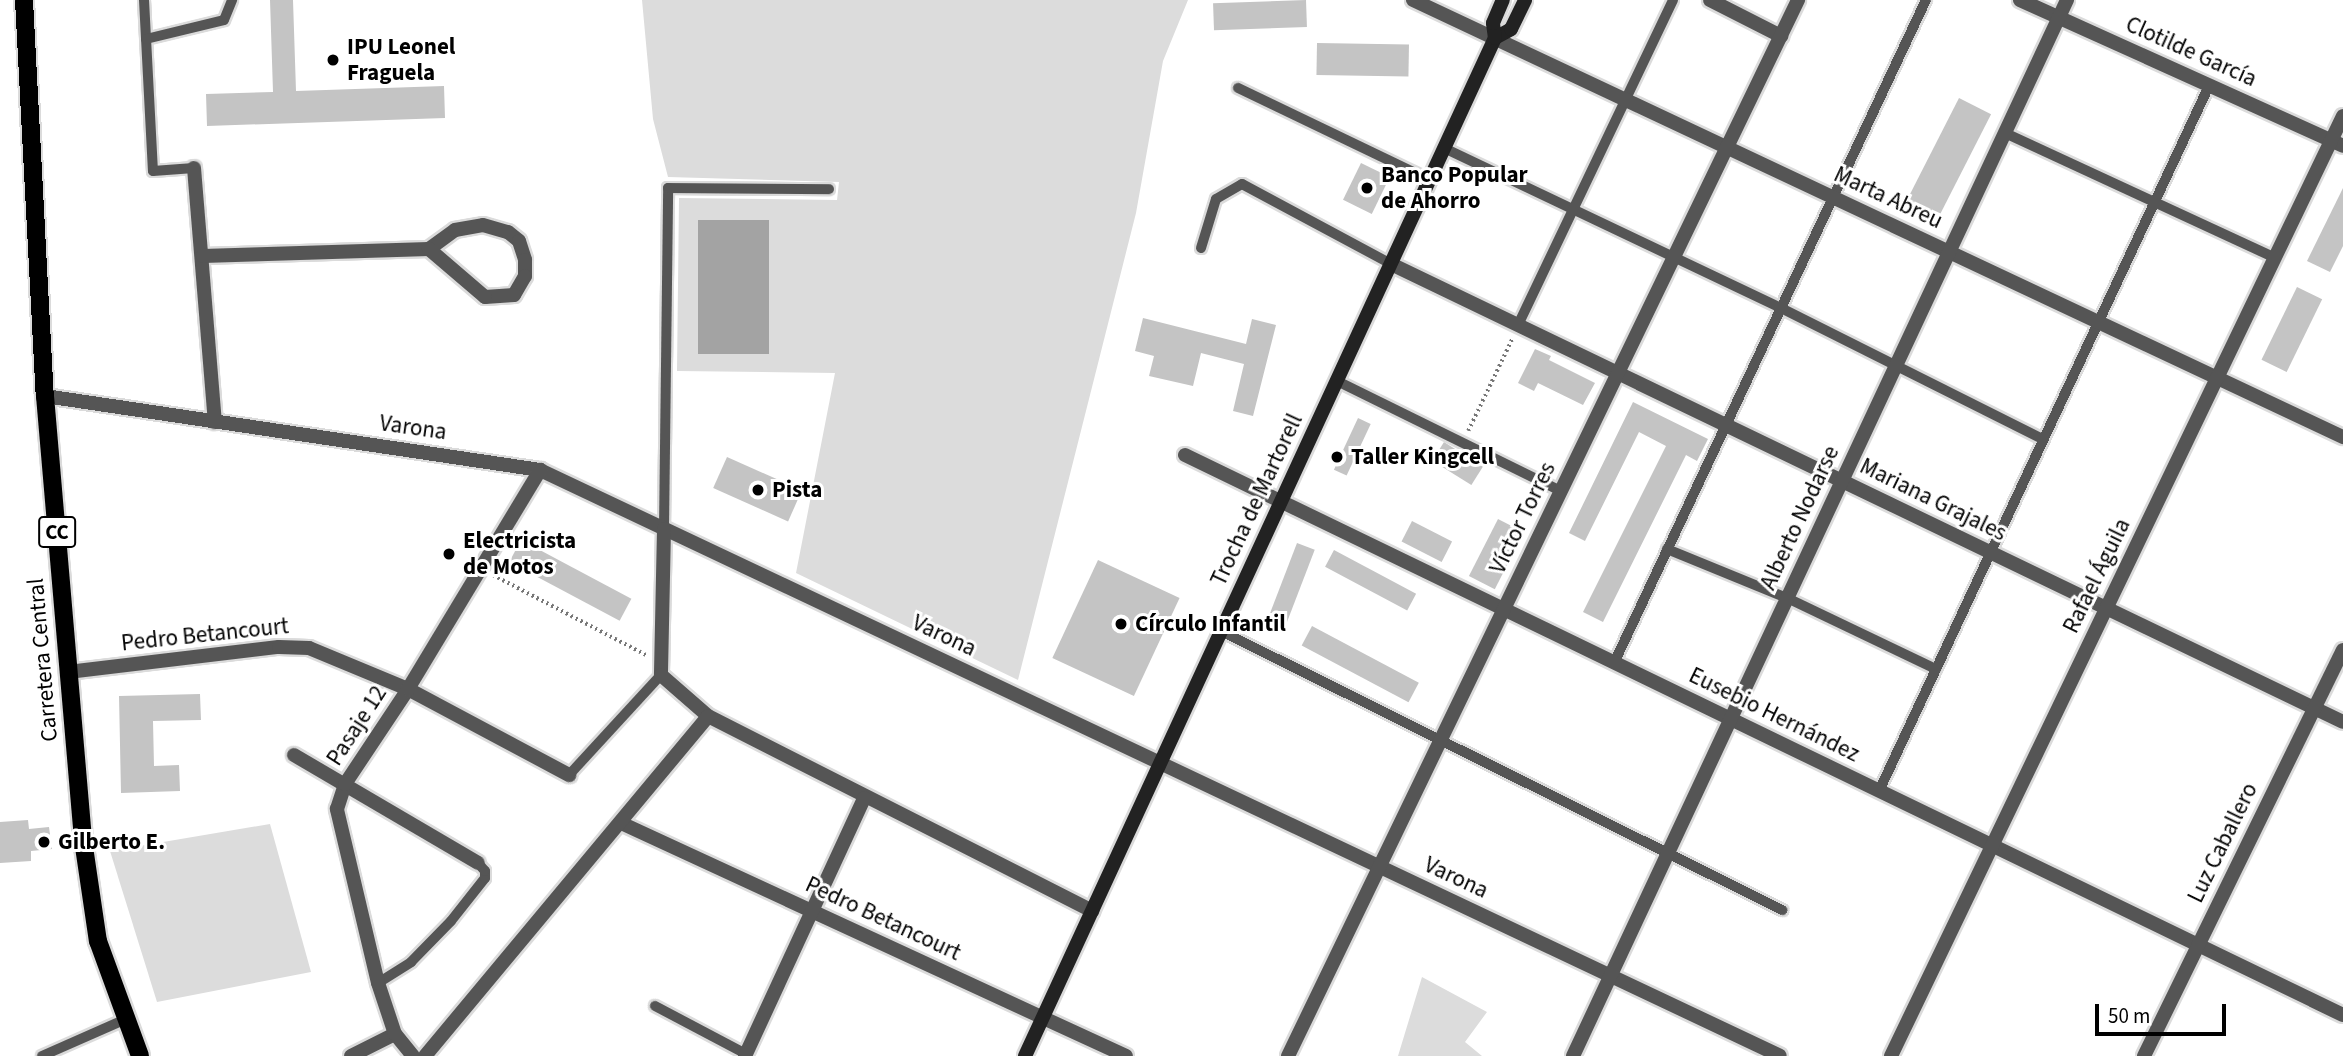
<!DOCTYPE html>
<html>
<head>
<meta charset="utf-8">
<style>
	body { margin:0 }
	#map { position:relative; width:2343px; height:1056px; overflow:hidden; background:#fff; font-family:"Source Sans 3",sans-serif }
	div>[style] { position:absolute }
	[style*='--x'] { left:calc(var(--x)*1px); top:calc(var(--y)*1px); width:calc(var(--w)*1px); rotate:calc(var(--a)*1deg) }
	.green>* { inset:0; background:#dcdcdc }
	.water>* { inset:0; background:#a3a3a3; transform-origin:0 0 }
	.building>* { inset:0; background:#c4c4c4; transform-origin:0 0 }
	.path>* { height:3.5px; margin-top:-1.75px; transform-origin:0; background:repeating-linear-gradient(90deg,#777 0 2px,transparent 0 5.5px) }
	.roads { filter:drop-shadow(2px 0 #dbdbdb) drop-shadow(-2px 0 #dbdbdb) drop-shadow(0 2px #dbdbdb) drop-shadow(0 -2px #dbdbdb) }
	.lane>* { height:10px; margin:-5px; padding:0 5px; transform-origin:5px; border-radius:5px; background:#555 }
	.street>* { height:14px; margin:-7px; padding:0 7px; transform-origin:7px; border-radius:7px; background:#555 }
	.secondary>* { height:14px; margin:-7px; padding:0 7px; transform-origin:7px; border-radius:7px; background:#222 }
	.primary>* { height:18px; margin:-9px; padding:0 9px; transform-origin:9px; border-radius:9px; background:#000 }
	.dots>* { width:19px; height:19px; translate:-50% -50%; box-sizing:border-box; border:4px solid #fff; border-radius:50% }
	span { translate:-50% -50%; white-space:nowrap; text-align:center; line-height:1.15; -webkit-text-stroke:6px #fff; paint-order:stroke }
	.shield-label span { padding:2px 5px; background:#fff; border:2px solid; border-radius:5px; -webkit-text-stroke-width:0 }
	.shield-label { font-size:21px; color:#000; font-weight:700 }
	.poi-label { font-size:23px; color:#000; font-weight:700 }
	.left { translate:0 -50%; text-align:left }
	.street-label { font-size:23px; color:#000 }
	.scale { position:absolute; left:2095px; top:1004px; width:131px; height:32px; box-sizing:border-box; border:4px solid #000; border-top:0; padding-left:9px; font-size:21px; line-height:24px; white-space:nowrap; color:#000; -webkit-text-stroke:5px #fff; paint-order:stroke }
</style>
</head>
<body>
<div id="map">
	<div class="green">
		<i style="clip-path:polygon(642px 0,1188px 0,1163px 61px,1136px 213px,1018px 680px,796px 573px,835px 373px,677px 371px,679px 198px,837px 200px,839px 182px,668px 177px,653px 119px)"></i>
		<i style="clip-path:polygon(270px 824px,311px 972px,157px 1002px,110px 851px)"></i>
		<i style="clip-path:polygon(1422px 977px,1487px 1012px,1465px 1042px,1482px 1056px,1398px 1056px)"></i>
	</div>
	<div class="water">
		<i style="left:769px;top:220px;width:134px;height:71px;rotate:90deg"></i>
	</div>
	<div class="building">
		<i style="clip-path:polygon(270px 0,293px 0,296px 91px,444px 86px,445px 118px,207px 126px,206px 94px,273px 92px)"></i>
		<i style="left:1306px;top:0;width:27px;height:93px;rotate:88deg"></i>
		<i style="left:1317px;top:43px;width:92px;height:32px;rotate:1deg"></i>
		<i style="left:1959px;top:98px;width:36px;height:119px;rotate:27deg"></i>
		<i style="left:1361px;top:163px;width:32px;height:41px;rotate:26deg"></i>
		<i style="clip-path:polygon(2343px 188px,2343px 246px,2330px 272px,2307px 261px)"></i>
		<i style="left:2297px;top:287px;width:28px;height:81px;rotate:26deg"></i>
		<i style="clip-path:polygon(1143px 318px,1246px 344px,1252px 319px,1276px 325px,1253px 416px,1233px 411px,1244px 364px,1201px 353px,1193px 386px,1149px 376px,1154px 356px,1135px 351px)"></i>
		<i style="clip-path:polygon(1535px 349px,1551px 356px,1549px 360px,1595px 383px,1583px 405px,1538px 383px,1534px 391px,1518px 383px)"></i>
		<i style="clip-path:polygon(1633px 402px,1708px 439px,1697px 461px,1686px 455px,1603px 622px,1583px 612px,1666px 446px,1639px 432px,1585px 541px,1569px 533px)"></i>
		<i style="left:1358px;top:418px;width:14px;height:57px;rotate:25deg"></i>
		<i style="left:1444px;top:442px;width:46px;height:22px;rotate:32deg"></i>
		<i style="left:727px;top:457px;width:82px;height:34px;rotate:24deg"></i>
		<i style="left:1498px;top:519px;width:29px;height:64px;rotate:27deg"></i>
		<i style="left:1412px;top:521px;width:45px;height:23px;rotate:27deg"></i>
		<i style="left:521px;top:540px;width:125px;height:25px;rotate:28deg"></i>
		<i style="left:1297px;top:543px;width:19px;height:87px;rotate:21deg"></i>
		<i style="left:1334px;top:550px;width:93px;height:19px;rotate:28deg"></i>
		<i style="left:1098px;top:560px;width:90px;height:108px;rotate:25deg"></i>
		<i style="left:1312px;top:626px;width:121px;height:22px;rotate:28deg"></i>
		<i style="clip-path:polygon(200px 694px,201px 720px,153px 721px,154px 766px,179px 765px,180px 791px,121px 793px,119px 696px)"></i>
		<i style="clip-path:polygon(28px 820px,29px 829px,49px 827px,52px 849px,31px 851px,31px 861px,0 863px,0 822px)"></i>
	</div>
	<div class="path">
		<i style="--x:1468;--y:431;--w:104;--a:-64.4"></i>
		<i style="--x:493;--y:575;--w:175;--a:27.6"></i>
	</div>
	<div class="roads">
		<div class="lane">
			<i style="--x:144;--y:0;--w:171;--a:87"></i>
			<i style="--x:153;--y:171;--w:41;--a:-4.2"></i>
			<i style="--x:146;--y:39;--w:80;--a:-13.7"></i>
			<i style="--x:224;--y:20;--w:22;--a:-68"></i>
			<i style="--x:1238;--y:88;--w:213;--a:25.6"></i>
			<i style="--x:2005;--y:133;--w:298;--a:24.8"></i>
			<i style="--x:1444;--y:148;--w:373;--a:25.4"></i>
			<i style="--x:1781;--y:308;--w:293;--a:26.6"></i>
			<i style="--x:1201;--y:248;--w:51;--a:-73"></i>
			<i style="--x:1216;--y:199;--w:30;--a:-30"></i>
			<i style="--x:1242;--y:184;--w:169;--a:28.2"></i>
			<i style="--x:1518;--y:325;--w:360;--a:-64.5"></i>
			<i style="--x:1337;--y:381;--w:250;--a:26.2"></i>
			<i style="--x:664;--y:529;--w:341;--a:-89.3"></i>
			<i style="--x:668;--y:188;--w:161;--a:0.4"></i>
			<i style="--x:1667;--y:549;--w:130;--a:22.2"></i>
			<i style="--x:1787;--y:598;--w:165;--a:25.5"></i>
			<i style="--x:1221;--y:631;--w:627;--a:26.44"></i>
			<i style="--x:1614;--y:663;--w:733;--a:-64.8"></i>
			<i style="--x:569;--y:775;--w:136;--a:-47.4"></i>
			<i style="--x:1879;--y:791;--w:778;--a:-64.92"></i>
			<i style="--x:378;--y:983;--w:39;--a:-32"></i>
			<i style="--x:411;--y:962;--w:57;--a:-45.7"></i>
			<i style="--x:451;--y:921;--w:55;--a:-51.7"></i>
			<i style="--x:485;--y:878;--w:7;--a:-90"></i>
			<i style="--x:485;--y:871;--w:11;--a:-131"></i>
			<i style="--x:655;--y:1006;--w:103;--a:27.8"></i>
			<i style="--x:42;--y:1056;--w:92;--a:-23.8"></i>
		</div>
		<div class="street">
			<i style="--x:1413;--y:0;--w:1028;--a:25.17"></i>
			<i style="--x:1710;--y:0;--w:80;--a:26.9"></i>
			<i style="--x:2020;--y:0;--w:354;--a:24.3"></i>
			<i style="--x:194;--y:168;--w:255;--a:85.3"></i>
			<i style="--x:203;--y:256;--w:226;--a:-1.8"></i>
			<i style="--x:429;--y:249;--w:32;--a:-36"></i>
			<i style="--x:455;--y:230;--w:28;--a:-10"></i>
			<i style="--x:483;--y:225;--w:26;--a:16"></i>
			<i style="--x:508;--y:232;--w:14;--a:39"></i>
			<i style="--x:519;--y:241;--w:20;--a:72"></i>
			<i style="--x:525;--y:260;--w:16;--a:90"></i>
			<i style="--x:525;--y:276;--w:22;--a:120"></i>
			<i style="--x:514;--y:295;--w:29;--a:176"></i>
			<i style="--x:485;--y:297;--w:74;--a:-139.4"></i>
			<i style="--x:1391;--y:264;--w:1056;--a:25.69"></i>
			<i style="--x:45;--y:396;--w:501;--a:8.5"></i>
			<i style="--x:540;--y:470;--w:1371;--a:25.29"></i>
			<i style="--x:1185;--y:455;--w:1286;--a:25.81"></i>
			<i style="--x:664;--y:529;--w:146;--a:91.2"></i>
			<i style="--x:661;--y:675;--w:62;--a:41.1"></i>
			<i style="--x:708;--y:716;--w:431;--a:26.9"></i>
			<i style="--x:68;--y:672;--w:212;--a:-6.8"></i>
			<i style="--x:279;--y:647;--w:30;--a:2"></i>
			<i style="--x:309;--y:648;--w:107;--a:22.5"></i>
			<i style="--x:408;--y:689;--w:183;--a:28.1"></i>
			<i style="--x:294;--y:755;--w:213;--a:30.4"></i>
			<i style="--x:621;--y:823;--w:556;--a:24.77"></i>
			<i style="--x:351;--y:1056;--w:49;--a:-26.6"></i>
			<i style="--x:413;--y:1056;--w:28;--a:-129"></i>
			<i style="--x:395;--y:1034;--w:54;--a:-108.4"></i>
			<i style="--x:378;--y:983;--w:179;--a:-103.3"></i>
			<i style="--x:337;--y:809;--w:26;--a:-72"></i>
			<i style="--x:345;--y:784;--w:114;--a:-56.4"></i>
			<i style="--x:408;--y:689;--w:256;--a:-58.9"></i>
			<i style="--x:425;--y:1056;--w:442;--a:-50.2"></i>
			<i style="--x:745;--y:1056;--w:284;--a:-65.2"></i>
			<i style="--x:1288;--y:1056;--w:1173;--a:-64.22"></i>
			<i style="--x:1573;--y:1056;--w:1166;--a:-64.93"></i>
			<i style="--x:1891;--y:1056;--w:1043;--a:-64.32"></i>
			<i style="--x:2144;--y:1056;--w:452;--a:-63.9"></i>
		</div>
		<div class="secondary">
			<i style="--x:1495;--y:38;--w:18;--a:-29"></i>
			<i style="--x:1511;--y:29;--w:32;--a:-64"></i>
			<i style="--x:1025;--y:1056;--w:1121;--a:-65.22"></i>
			<i style="--x:1495;--y:38;--w:15;--a:-98"></i>
			<i style="--x:1493;--y:23;--w:25;--a:-67"></i>
		</div>
		<div class="primary">
			<i style="--x:24;--y:0;--w:397;--a:87"></i>
			<i style="--x:45;--y:396;--w:446;--a:85.1"></i>
			<i style="--x:83;--y:840;--w:102;--a:81.6"></i>
			<i style="--x:98;--y:941;--w:122;--a:69.9"></i>
		</div>
	</div>
	<div class="dots">
		<i style="left:333px;top:60px;background:#000"></i>
		<i style="left:1367px;top:188px;background:#000"></i>
		<i style="left:1337px;top:457px;background:#000"></i>
		<i style="left:758px;top:490px;background:#000"></i>
		<i style="left:449px;top:554px;background:#000"></i>
		<i style="left:1121px;top:624px;background:#000"></i>
		<i style="left:44px;top:842px;background:#000"></i>
	</div>
	<div class="shield-label">
		<span style="left:57px;top:532px">CC</span>
	</div>
	<div class="poi-label">
		<span class="left" style="left:347px;top:60px">IPU Leonel<br>Fraguela</span>
		<span class="left" style="left:1381px;top:188px">Banco Popular<br>de Ahorro</span>
		<span class="left" style="left:1351px;top:457px">Taller Kingcell</span>
		<span class="left" style="left:772px;top:490px">Pista</span>
		<span class="left" style="left:463px;top:554px">Electricista<br>de Motos</span>
		<span class="left" style="left:1135px;top:624px">Círculo Infantil</span>
		<span class="left" style="left:58px;top:842px">Gilberto E.</span>
	</div>
	<div class="street-label">
		<span style="left:2191px;top:52px;rotate:24deg">Clotilde García</span>
		<span style="left:1888px;top:198px;rotate:25deg">Marta Abreu</span>
		<span style="left:413px;top:428px;rotate:8deg">Varona</span>
		<span style="left:1257px;top:500px;rotate:-65deg">Trocha de Martorell</span>
		<span style="left:1933px;top:500px;rotate:26deg">Mariana Grajales</span>
		<span style="left:1523px;top:518px;rotate:-64deg">Víctor Torres</span>
		<span style="left:1800px;top:518px;rotate:-65deg">Alberto Nodarse</span>
		<span style="left:2097px;top:576px;rotate:-64deg">Rafael Águila</span>
		<span style="left:205px;top:635px;rotate:-6deg">Pedro Betancourt</span>
		<span style="left:944px;top:636px;rotate:25deg">Varona</span>
		<span style="left:43px;top:660px;rotate:-95deg">Carretera Central</span>
		<span style="left:1774px;top:715px;rotate:26deg">Eusebio Hernández</span>
		<span style="left:357px;top:726px;rotate:-57deg">Pasaje 12</span>
		<span style="left:2223px;top:843px;rotate:-64deg">Luz Caballero</span>
		<span style="left:1456px;top:878px;rotate:25deg">Varona</span>
		<span style="left:883px;top:919px;rotate:25deg">Pedro Betancourt</span>
	</div>
	<div class="scale">50 m</div>
</div>
</body>
</html>
